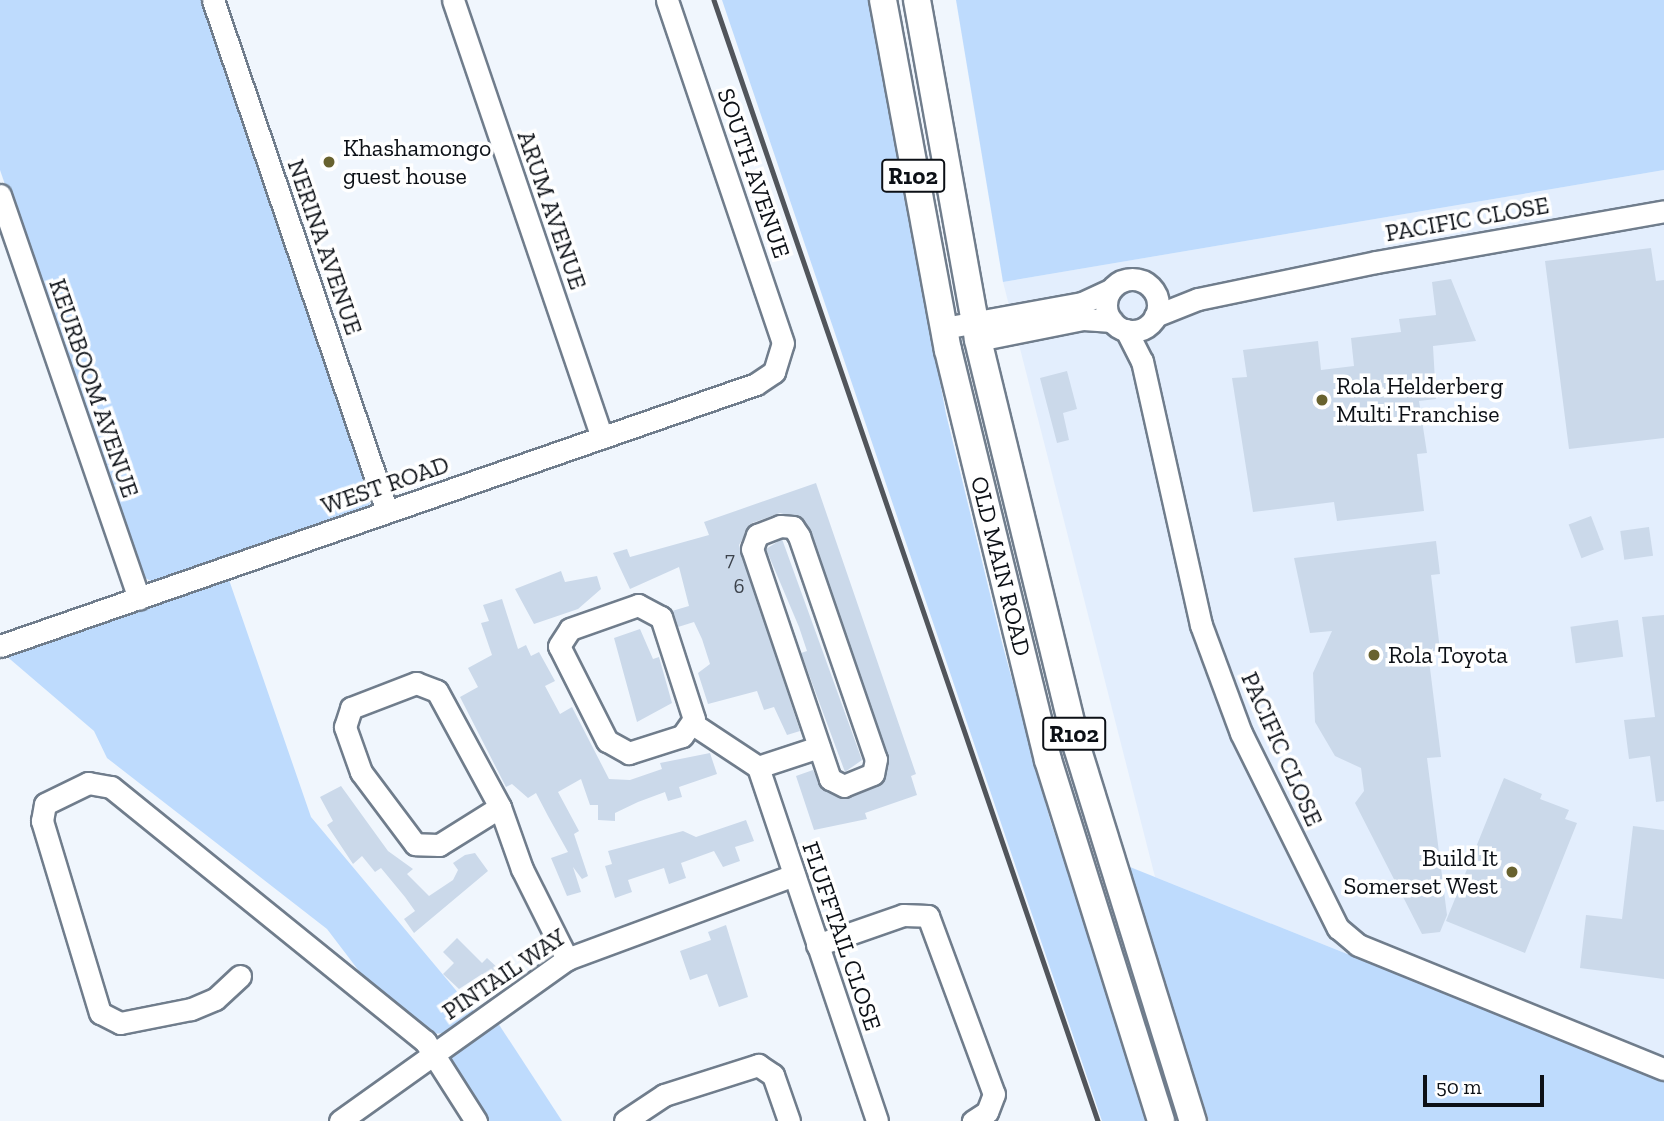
<!DOCTYPE html>
<html>
<head>
<meta charset="utf-8">
<style>
	body { margin:0 }
	#map { position:relative; width:1664px; height:1121px; overflow:hidden; background:#f0f6fd; font-family:"Zilla Slab",serif }
	div>[style] { position:absolute }
	[style*='--x'] { left:calc(var(--x)*1px); top:calc(var(--y)*1px); width:calc(var(--w)*1px); rotate:calc(var(--a)*1deg) }
	.built>* { inset:0; background:#e3eefd }
	.green>* { inset:0; background:#bedbfd }
	.building>* { inset:0; background:#cbd9ea; transform-origin:0 0 }
	.roads { filter:drop-shadow(2px 0 #707d8c) drop-shadow(-2px 0 #707d8c) drop-shadow(0 2px #707d8c) drop-shadow(0 -2px #707d8c) }
	.minor>* { height:21px; margin:-10.5px; padding:0 10.5px; transform-origin:10.5px; border-radius:10.5px; background:#fff }
	.minor>.ring { margin:-10.5px; padding:0; box-sizing:content-box; background:none; border:21px solid #fff; border-radius:50% }
	.major>* { height:26px; margin:-13px; padding:0 13px; transform-origin:13px; border-radius:13px; background:#fff }
	.rail>* { height:4.5px; margin:-2.25px; padding:0 2.25px; transform-origin:2.25px; border-radius:2.25px; background:#51555b }
	.dots>* { width:19px; height:19px; translate:-50% -50%; box-sizing:border-box; border:4px solid #fff; border-radius:50% }
	span { translate:-50% -50%; white-space:nowrap; text-align:center; line-height:1.15; -webkit-text-stroke:7px #fff; paint-order:stroke }
	.number-label { font-size:21px; color:#3c424b }
	.number-label span { -webkit-text-stroke-width:0 }
	.shield-label span { padding:2px 5px; background:#fff; border:2px solid; border-radius:5px; -webkit-text-stroke-width:0 }
	.shield-label { font-size:23px; color:#0c1016; font-weight:700 }
	.poi-label { font-size:24px; color:#0c1016 }
	.left { translate:0 -50%; text-align:left }
	.right { translate:-100% -50%; text-align:right }
	.street-label { font-size:24px; color:#0c1016 }
	.scale { position:absolute; left:1423px; top:1075px; width:121px; height:32px; box-sizing:border-box; border:4px solid #0c1016; border-top:0; padding-left:9px; font-size:21px; line-height:24px; white-space:nowrap; color:#0c1016; -webkit-text-stroke:5px #fff; paint-order:stroke }
</style>
</head>
<body>
<div id="map">
	<div class="built">
		<i style="clip-path:polygon(1664px 170px,1664px 1081px,1155px 877px,1003px 282px)"></i>
	</div>
	<div class="green">
		<i style="clip-path:polygon(0 0,204px 0,373px 499px,367px 508px,155px 583px,141px 576px,0 170px)"></i>
		<i style="clip-path:polygon(722px 0,869px 0,946px 414px,1001px 639px,1051px 823px,1155px 1121px,1102px 1121px)"></i>
		<i style="clip-path:polygon(956px 0,1664px 0,1664px 170px,1003px 282px)"></i>
		<i style="clip-path:polygon(227px 574px,311px 817px,475px 1013px,447px 1033px,431px 1034px,375px 992px,327px 929px,107px 758px,94px 731px,4px 654px)"></i>
		<i style="clip-path:polygon(1125px 865px,1664px 1081px,1664px 1121px,1209px 1121px)"></i>
		<i style="clip-path:polygon(496px 1020px,562px 1121px,489px 1121px,451px 1072px,449px 1055px)"></i>
	</div>
	<div class="building">
		<i style="clip-path:polygon(1651px 248px,1656px 281px,1664px 280px,1664px 438px,1569px 449px,1545px 261px)"></i>
		<i style="clip-path:polygon(1451px 279px,1476px 341px,1433px 346px,1436px 399px,1419px 401px,1427px 453px,1417px 454px,1424px 511px,1337px 521px,1334px 502px,1253px 512px,1232px 378px,1247px 377px,1243px 350px,1318px 341px,1321px 370px,1354px 366px,1351px 338px,1401px 332px,1399px 319px,1436px 315px,1432px 282px)"></i>
		<i style="clip-path:polygon(1067px 371px,1077px 409px,1063px 413px,1069px 440px,1057px 443px,1040px 378px)"></i>
		<i style="clip-path:polygon(816px 483px,916px 774px,911px 776px,917px 795px,865px 813px,867px 819px,814px 830px,796px 776px,813px 770px,823px 790px,844px 799px,883px 783px,889px 761px,804px 520px,780px 513px,752px 523px,739px 545px,800px 731px,787px 735px,774px 707px,764px 710px,757px 691px,708px 704px,698px 673px,710px 664px,702px 639px,694px 622px,678px 627px,672px 611px,689px 606px,679px 567px,630px 589px,613px 553px,627px 549px,630px 557px,709px 535px,704px 522px)"></i>
		<i style="left:1591px;top:516px;width:36px;height:24px;rotate:69deg"></i>
		<i style="left:1649px;top:527px;width:29px;height:29px;rotate:82deg"></i>
		<i style="clip-path:polygon(782px 539px,862px 760px,845px 772px,801px 653px,807px 651px,799px 627px,766px 549px)"></i>
		<i style="clip-path:polygon(1436px 541px,1440px 574px,1431px 575px,1440px 650px,1428px 652px,1441px 757px,1427px 758px,1447px 915px,1440px 932px,1422px 934px,1355px 803px,1364px 791px,1361px 768px,1335px 756px,1315px 722px,1313px 673px,1332px 631px,1310px 633px,1294px 558px)"></i>
		<i style="clip-path:polygon(561px 571px,565px 582px,597px 576px,601px 589px,578px 609px,534px 624px,515px 589px)"></i>
		<i style="clip-path:polygon(502px 599px,518px 649px,526px 645px,531px 656px,539px 652px,555px 681px,545px 686px,560px 714px,572px 707px,609px 779px,630px 780px,662px 769px,660px 763px,710px 753px,717px 774px,679px 787px,682px 797px,668px 801px,665px 792px,638px 802px,615px 813px,615px 821px,598px 820px,598px 805px,590px 805px,581px 779px,558px 792px,579px 831px,574px 834px,588px 876px,582px 879px,573px 867px,581px 892px,567px 896px,551px 858px,568px 852px,548px 816px,536px 793px,528px 798px,512px 784px,506px 787px,460px 697px,478px 687px,468px 668px,492px 655px,481px 623px,489px 621px,483px 605px)"></i>
		<i style="clip-path:polygon(1664px 615px,1664px 801px,1656px 802px,1650px 756px,1629px 759px,1624px 720px,1655px 717px,1642px 617px)"></i>
		<i style="left:1618px;top:620px;width:37px;height:48px;rotate:82deg"></i>
		<i style="clip-path:polygon(640px 629px,653px 659px,659px 657px,672px 703px,637px 722px,614px 638px)"></i>
		<i style="clip-path:polygon(1504px 778px,1542px 794px,1540px 799px,1569px 810px,1565px 819px,1577px 823px,1525px 953px,1446px 921px)"></i>
		<i style="clip-path:polygon(341px 786px,388px 851px,413px 869px,407px 874px,429px 896px,453px 880px,458px 870px,453px 863px,465px 855px,475px 853px,488px 871px,414px 933px,404px 919px,415px 911px,405px 897px,381px 868px,375px 872px,362px 856px,353px 864px,327px 825px,333px 821px,320px 797px)"></i>
		<i style="clip-path:polygon(746px 820px,754px 841px,735px 847px,740px 861px,723px 867px,714px 851px,681px 863px,686px 878px,669px 884px,664px 868px,628px 880px,632px 892px,615px 898px,605px 866px,612px 864px,608px 851px,683px 831px,696px 837px)"></i>
		<i style="clip-path:polygon(1633px 826px,1664px 830px,1664px 979px,1580px 968px,1586px 915px,1622px 919px)"></i>
		<i style="clip-path:polygon(726px 925px,748px 997px,719px 1007px,707px 974px,690px 980px,680px 951px,711px 940px,708px 932px)"></i>
		<i style="clip-path:polygon(457px 938px,482px 963px,487px 958px,500px 970px,489px 981px,482px 974px,459px 989px,443px 974px,454px 963px,443px 952px)"></i>
	</div>
	<div class="roads">
		<div class="minor">
			<i style="--x:213;--y:0;--w:540;--a:71.2"></i>
			<i style="--x:453;--y:0;--w:462;--a:71.2"></i>
			<i style="--x:0;--y:195;--w:427;--a:71"></i>
			<i class="ring" style="left:1106px;top:279px;width:31px;height:31px"></i>
			<i style="--x:1155;--y:316;--w:46;--a:-21.6"></i>
			<i style="--x:1198;--y:299;--w:182;--a:-11.7"></i>
			<i style="--x:1376;--y:262;--w:292;--a:-10"></i>
			<i style="--x:944;--y:328;--w:140;--a:-10.3"></i>
			<i style="--x:1082;--y:303;--w:31;--a:-25"></i>
			<i style="--x:1126;--y:330;--w:35;--a:63"></i>
			<i style="--x:1142;--y:361;--w:271;--a:77.4"></i>
			<i style="--x:1201;--y:625;--w:115;--a:69.7"></i>
			<i style="--x:1241;--y:733;--w:218;--a:63.6"></i>
			<i style="--x:1338;--y:928;--w:26;--a:40"></i>
			<i style="--x:1358;--y:945;--w:330;--a:22.1"></i>
			<i style="--x:978;--y:340;--w:107;--a:-11.3"></i>
			<i style="--x:1083;--y:319;--w:29;--a:4"></i>
			<i style="--x:780;--y:526;--w:13;--a:4"></i>
			<i style="--x:793;--y:527;--w:11;--a:56"></i>
			<i style="--x:799;--y:536;--w:236;--a:71"></i>
			<i style="--x:876;--y:759;--w:15;--a:101"></i>
			<i style="--x:873;--y:774;--w:31;--a:158"></i>
			<i style="--x:844;--y:786;--w:16;--a:-153"></i>
			<i style="--x:830;--y:779;--w:243;--a:-108.7"></i>
			<i style="--x:752;--y:549;--w:15;--a:-70"></i>
			<i style="--x:757;--y:535;--w:25;--a:-21"></i>
			<i style="--x:638;--y:605;--w:26;--a:28"></i>
			<i style="--x:661;--y:617;--w:107;--a:72.1"></i>
			<i style="--x:694;--y:719;--w:21;--a:125"></i>
			<i style="--x:682;--y:736;--w:56;--a:162.2"></i>
			<i style="--x:629;--y:753;--w:25;--a:-151"></i>
			<i style="--x:607;--y:741;--w:106;--a:-116.8"></i>
			<i style="--x:559;--y:646;--w:20;--a:-57"></i>
			<i style="--x:570;--y:629;--w:72;--a:-19.4"></i>
			<i style="--x:0;--y:646;--w:800;--a:-19.11"></i>
			<i style="--x:756;--y:384;--w:22;--a:-34"></i>
			<i style="--x:774;--y:372;--w:30;--a:-73"></i>
			<i style="--x:783;--y:343;--w:362;--a:-108.7"></i>
			<i style="--x:693;--y:724;--w:78;--a:33.5"></i>
			<i style="--x:758;--y:767;--w:373;--a:71.4"></i>
			<i style="--x:758;--y:767;--w:64;--a:-18.2"></i>
			<i style="--x:500;--y:807;--w:72;--a:148.1"></i>
			<i style="--x:439;--y:845;--w:24;--a:-178"></i>
			<i style="--x:415;--y:844;--w:90;--a:-126.9"></i>
			<i style="--x:361;--y:772;--w:48;--a:-109.6"></i>
			<i style="--x:345;--y:727;--w:20;--a:-72"></i>
			<i style="--x:351;--y:708;--w:70;--a:-21"></i>
			<i style="--x:416;--y:683;--w:22;--a:21"></i>
			<i style="--x:437;--y:691;--w:132;--a:61.5"></i>
			<i style="--x:500;--y:807;--w:66;--a:70.5"></i>
			<i style="--x:522;--y:869;--w:101;--a:63.4"></i>
			<i style="--x:817;--y:945;--w:91;--a:-19.2"></i>
			<i style="--x:903;--y:915;--w:25;--a:2"></i>
			<i style="--x:928;--y:916;--w:190;--a:69.7"></i>
			<i style="--x:994;--y:1094;--w:19;--a:111"></i>
			<i style="--x:987;--y:1112;--w:17;--a:147"></i>
			<i style="--x:240;--y:976;--w:34;--a:137"></i>
			<i style="--x:215;--y:999;--w:26;--a:157"></i>
			<i style="--x:191;--y:1009;--w:72;--a:168.8"></i>
			<i style="--x:120;--y:1023;--w:22;--a:-153"></i>
			<i style="--x:100;--y:1013;--w:201;--a:-106.8"></i>
			<i style="--x:42;--y:821;--w:17;--a:-80"></i>
			<i style="--x:45;--y:804;--w:48;--a:-26"></i>
			<i style="--x:88;--y:783;--w:23;--a:10"></i>
			<i style="--x:111;--y:787;--w:404;--a:39"></i>
			<i style="--x:425;--y:1041;--w:95;--a:57.5"></i>
			<i style="--x:340;--y:1121;--w:279;--a:-35.5"></i>
			<i style="--x:567;--y:959;--w:242;--a:-20.3"></i>
			<i style="--x:625;--y:1121;--w:47;--a:-33.7"></i>
			<i style="--x:664;--y:1095;--w:99;--a:-17.7"></i>
			<i style="--x:758;--y:1065;--w:18;--a:34"></i>
			<i style="--x:773;--y:1075;--w:49;--a:70.8"></i>
		</div>
		<div class="major">
			<i style="--x:883;--y:0;--w:356;--a:79.5"></i>
			<i style="--x:948;--y:350;--w:422;--a:76.3"></i>
			<i style="--x:1048;--y:760;--w:378;--a:72.6"></i>
			<i style="--x:917;--y:0;--w:345;--a:79.8"></i>
			<i style="--x:978;--y:340;--w:419;--a:76.3"></i>
			<i style="--x:1077;--y:747;--w:392;--a:72.8"></i>
		</div>
	</div>
	<div class="rail">
		<i style="--x:714;--y:0;--w:1185;--a:71.09"></i>
	</div>
	<div class="dots">
		<i style="left:329px;top:162px;background:#68622f"></i>
		<i style="left:1322px;top:400px;background:#68622f"></i>
		<i style="left:1374px;top:655px;background:#68622f"></i>
		<i style="left:1512px;top:872px;background:#68622f"></i>
	</div>
	<div class="number-label">
		<span style="left:730px;top:559px">7</span>
		<span style="left:739px;top:586px">6</span>
	</div>
	<div class="shield-label">
		<span style="left:913px;top:176px">R102</span>
		<span style="left:1074px;top:734px">R102</span>
	</div>
	<div class="poi-label">
		<span class="left" style="left:343px;top:162px">Khashamongo<br>guest house</span>
		<span class="left" style="left:1336px;top:400px">Rola Helderberg<br>Multi Franchise</span>
		<span class="left" style="left:1388px;top:655px">Rola Toyota</span>
		<span class="right" style="left:1498px;top:872px">Build It<br>Somerset West</span>
	</div>
	<div class="street-label">
		<span style="left:754px;top:173px;rotate:71deg">SOUTH AVENUE</span>
		<span style="left:552px;top:210px;rotate:71deg">ARUM AVENUE</span>
		<span style="left:1467px;top:219px;rotate:-10deg">PACIFIC CLOSE</span>
		<span style="left:325px;top:247px;rotate:71deg">NERINA AVENUE</span>
		<span style="left:94px;top:388px;rotate:71deg">KEURBOOM AVENUE</span>
		<span style="left:385px;top:485px;rotate:-19deg">WEST ROAD</span>
		<span style="left:1001px;top:566px;rotate:76deg">OLD MAIN ROAD</span>
		<span style="left:1282px;top:749px;rotate:66deg">PACIFIC CLOSE</span>
		<span style="left:842px;top:936px;rotate:71deg">FLUFFTAIL CLOSE</span>
		<span style="left:504px;top:974px;rotate:-34deg">PINTAIL WAY</span>
	</div>
	<div class="scale">50 m</div>
</div>
</body>
</html>
